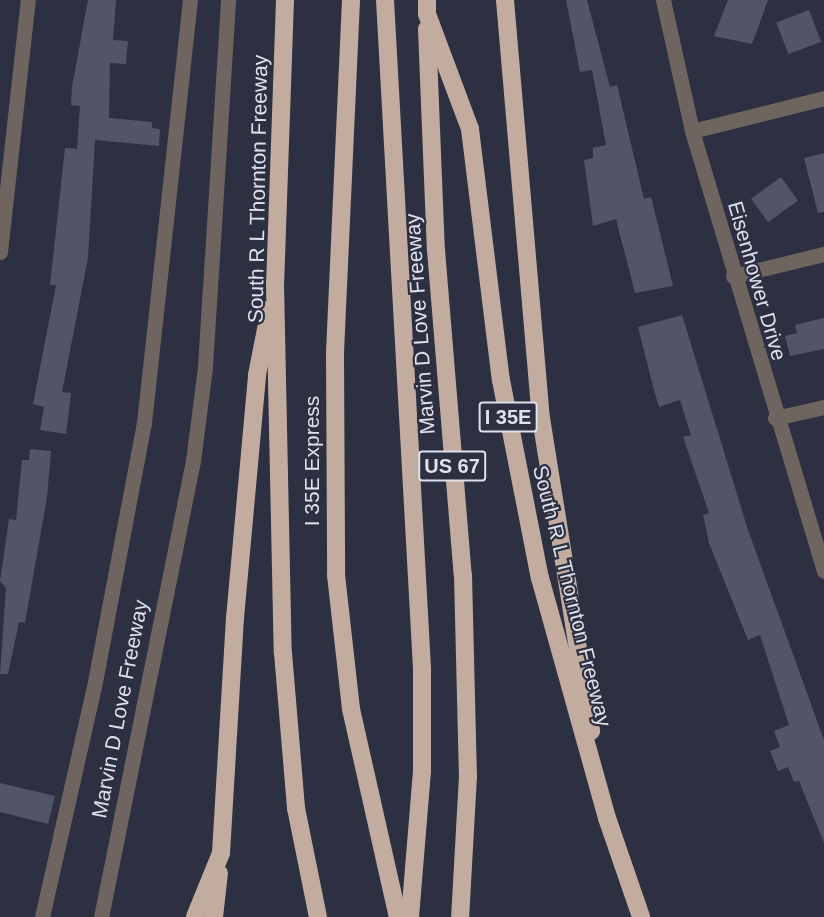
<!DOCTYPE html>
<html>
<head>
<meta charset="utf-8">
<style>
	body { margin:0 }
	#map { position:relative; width:824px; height:917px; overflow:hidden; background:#2d3041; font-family:Arial,sans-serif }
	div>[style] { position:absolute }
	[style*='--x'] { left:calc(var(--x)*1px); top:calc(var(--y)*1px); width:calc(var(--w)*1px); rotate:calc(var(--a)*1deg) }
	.building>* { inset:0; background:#525567; transform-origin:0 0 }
	.minor>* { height:15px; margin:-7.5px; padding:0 7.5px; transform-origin:7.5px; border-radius:7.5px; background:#6e6560 }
	.highway>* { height:18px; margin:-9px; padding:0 9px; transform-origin:9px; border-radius:9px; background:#c1ac9f }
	span { translate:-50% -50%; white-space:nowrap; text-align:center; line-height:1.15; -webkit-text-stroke:4.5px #2d3041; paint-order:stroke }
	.shield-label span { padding:2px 4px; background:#2d3041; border:2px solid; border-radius:4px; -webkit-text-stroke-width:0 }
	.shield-label { font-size:20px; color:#dfe1ec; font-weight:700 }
	.street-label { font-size:21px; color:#dfe1ec }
</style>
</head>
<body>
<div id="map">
	<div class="building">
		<i style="clip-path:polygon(88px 0,116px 0,113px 40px,128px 41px,126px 64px,110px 63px,109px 118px,152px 122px,152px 128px,160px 129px,159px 146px,95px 140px,88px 258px,62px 392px,71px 393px,66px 434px,40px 430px,44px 407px,33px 404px,56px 285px,50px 285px,65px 148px,77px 149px,80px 106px,71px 105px,72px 87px)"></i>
		<i style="clip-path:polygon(566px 0,587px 0,610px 87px,617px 85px,644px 199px,651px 197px,673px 286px,635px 293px,616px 219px,593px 226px,584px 160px,593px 158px,593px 148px,606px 145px,592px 70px,580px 72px)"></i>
		<i style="clip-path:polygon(728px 0,768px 0,752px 44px,714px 36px)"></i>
		<i style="left:809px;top:10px;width:34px;height:35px;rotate:69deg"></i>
		<i style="clip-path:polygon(824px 153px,824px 212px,818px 213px,804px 158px)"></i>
		<i style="left:781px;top:177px;width:29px;height:37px;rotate:54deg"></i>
		<i style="clip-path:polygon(682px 315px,748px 530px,824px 740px,824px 843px,799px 781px,794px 782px,788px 767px,778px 771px,770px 751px,780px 747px,774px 731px,789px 725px,760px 635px,748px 640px,709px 543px,703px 515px,709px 513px,683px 437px,691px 435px,680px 400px,659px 407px,654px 390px,638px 327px)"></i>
		<i style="clip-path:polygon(824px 318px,824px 349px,790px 356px,785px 336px,797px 333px,795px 325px)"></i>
		<i style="clip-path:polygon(30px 449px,51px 451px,47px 497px,25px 623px,19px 622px,8px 674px,0 674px,6px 588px,0 581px,9px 519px,16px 520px,22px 460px,29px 460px)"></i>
		<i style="clip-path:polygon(0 783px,55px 796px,48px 824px,0 812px)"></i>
	</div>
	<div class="minor">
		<i style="--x:663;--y:0;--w:134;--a:77.5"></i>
		<i style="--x:692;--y:131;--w:459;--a:73.3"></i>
		<i style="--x:692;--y:131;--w:136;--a:-14"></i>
		<i style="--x:0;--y:252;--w:254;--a:-83.7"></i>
		<i style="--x:733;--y:276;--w:94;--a:-13.6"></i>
		<i style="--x:775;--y:418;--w:50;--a:-12.7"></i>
		<i style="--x:42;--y:917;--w:236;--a:-77.3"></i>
		<i style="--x:94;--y:687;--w:269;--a:-79.3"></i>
		<i style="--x:144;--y:423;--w:425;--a:-83.8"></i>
		<i style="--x:101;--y:917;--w:465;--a:-78.6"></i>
		<i style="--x:193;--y:461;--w:95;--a:-82.7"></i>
		<i style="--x:205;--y:367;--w:368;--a:-86.4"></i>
	</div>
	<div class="highway">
		<i style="--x:285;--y:0;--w:284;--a:92"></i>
		<i style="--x:275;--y:284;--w:369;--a:88.8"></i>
		<i style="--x:283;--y:653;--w:156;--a:85.2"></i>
		<i style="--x:296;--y:808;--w:111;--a:78.6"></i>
		<i style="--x:351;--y:0;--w:356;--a:92.6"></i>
		<i style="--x:335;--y:356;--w:219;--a:89.7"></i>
		<i style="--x:336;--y:575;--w:135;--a:83.6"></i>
		<i style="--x:351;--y:709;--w:213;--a:77.3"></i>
		<i style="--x:385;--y:0;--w:670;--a:86.83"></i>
		<i style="--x:422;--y:669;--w:102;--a:90"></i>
		<i style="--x:422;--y:771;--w:146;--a:94.7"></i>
		<i style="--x:427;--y:0;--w:14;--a:90"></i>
		<i style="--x:427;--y:14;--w:123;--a:69.5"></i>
		<i style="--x:470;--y:129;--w:253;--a:83"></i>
		<i style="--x:501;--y:380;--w:202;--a:78.9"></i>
		<i style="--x:540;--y:578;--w:249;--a:74.4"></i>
		<i style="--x:607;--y:818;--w:105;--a:71"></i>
		<i style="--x:505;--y:0;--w:420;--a:85.1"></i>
		<i style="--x:541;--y:418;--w:317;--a:80.9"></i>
		<i style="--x:427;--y:29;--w:221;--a:87.7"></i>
		<i style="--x:436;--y:250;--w:326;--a:85.3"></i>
		<i style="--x:463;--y:575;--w:201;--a:88.6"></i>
		<i style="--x:468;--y:776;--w:141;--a:93.2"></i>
		<i style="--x:195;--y:917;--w:69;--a:-67.9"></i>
		<i style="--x:221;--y:853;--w:235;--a:-86.6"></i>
		<i style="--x:235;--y:618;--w:244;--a:-84.8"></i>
		<i style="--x:257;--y:375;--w:67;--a:-78.9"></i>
		<i style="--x:214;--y:917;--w:44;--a:-83.5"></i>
	</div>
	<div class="shield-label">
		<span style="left:508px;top:417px">I 35E</span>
		<span style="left:452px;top:466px">US 67</span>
	</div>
	<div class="street-label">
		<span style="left:258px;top:189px;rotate:-89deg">South R L Thornton Freeway</span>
		<span style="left:757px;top:281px;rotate:74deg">Eisenhower Drive</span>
		<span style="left:420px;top:324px;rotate:-94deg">Marvin D Love Freeway</span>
		<span style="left:312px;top:461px;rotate:-90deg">I 35E Express</span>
		<span style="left:572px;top:596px;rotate:76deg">South R L Thornton Freeway</span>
		<span style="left:120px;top:709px;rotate:-79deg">Marvin D Love Freeway</span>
	</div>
</div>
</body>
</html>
